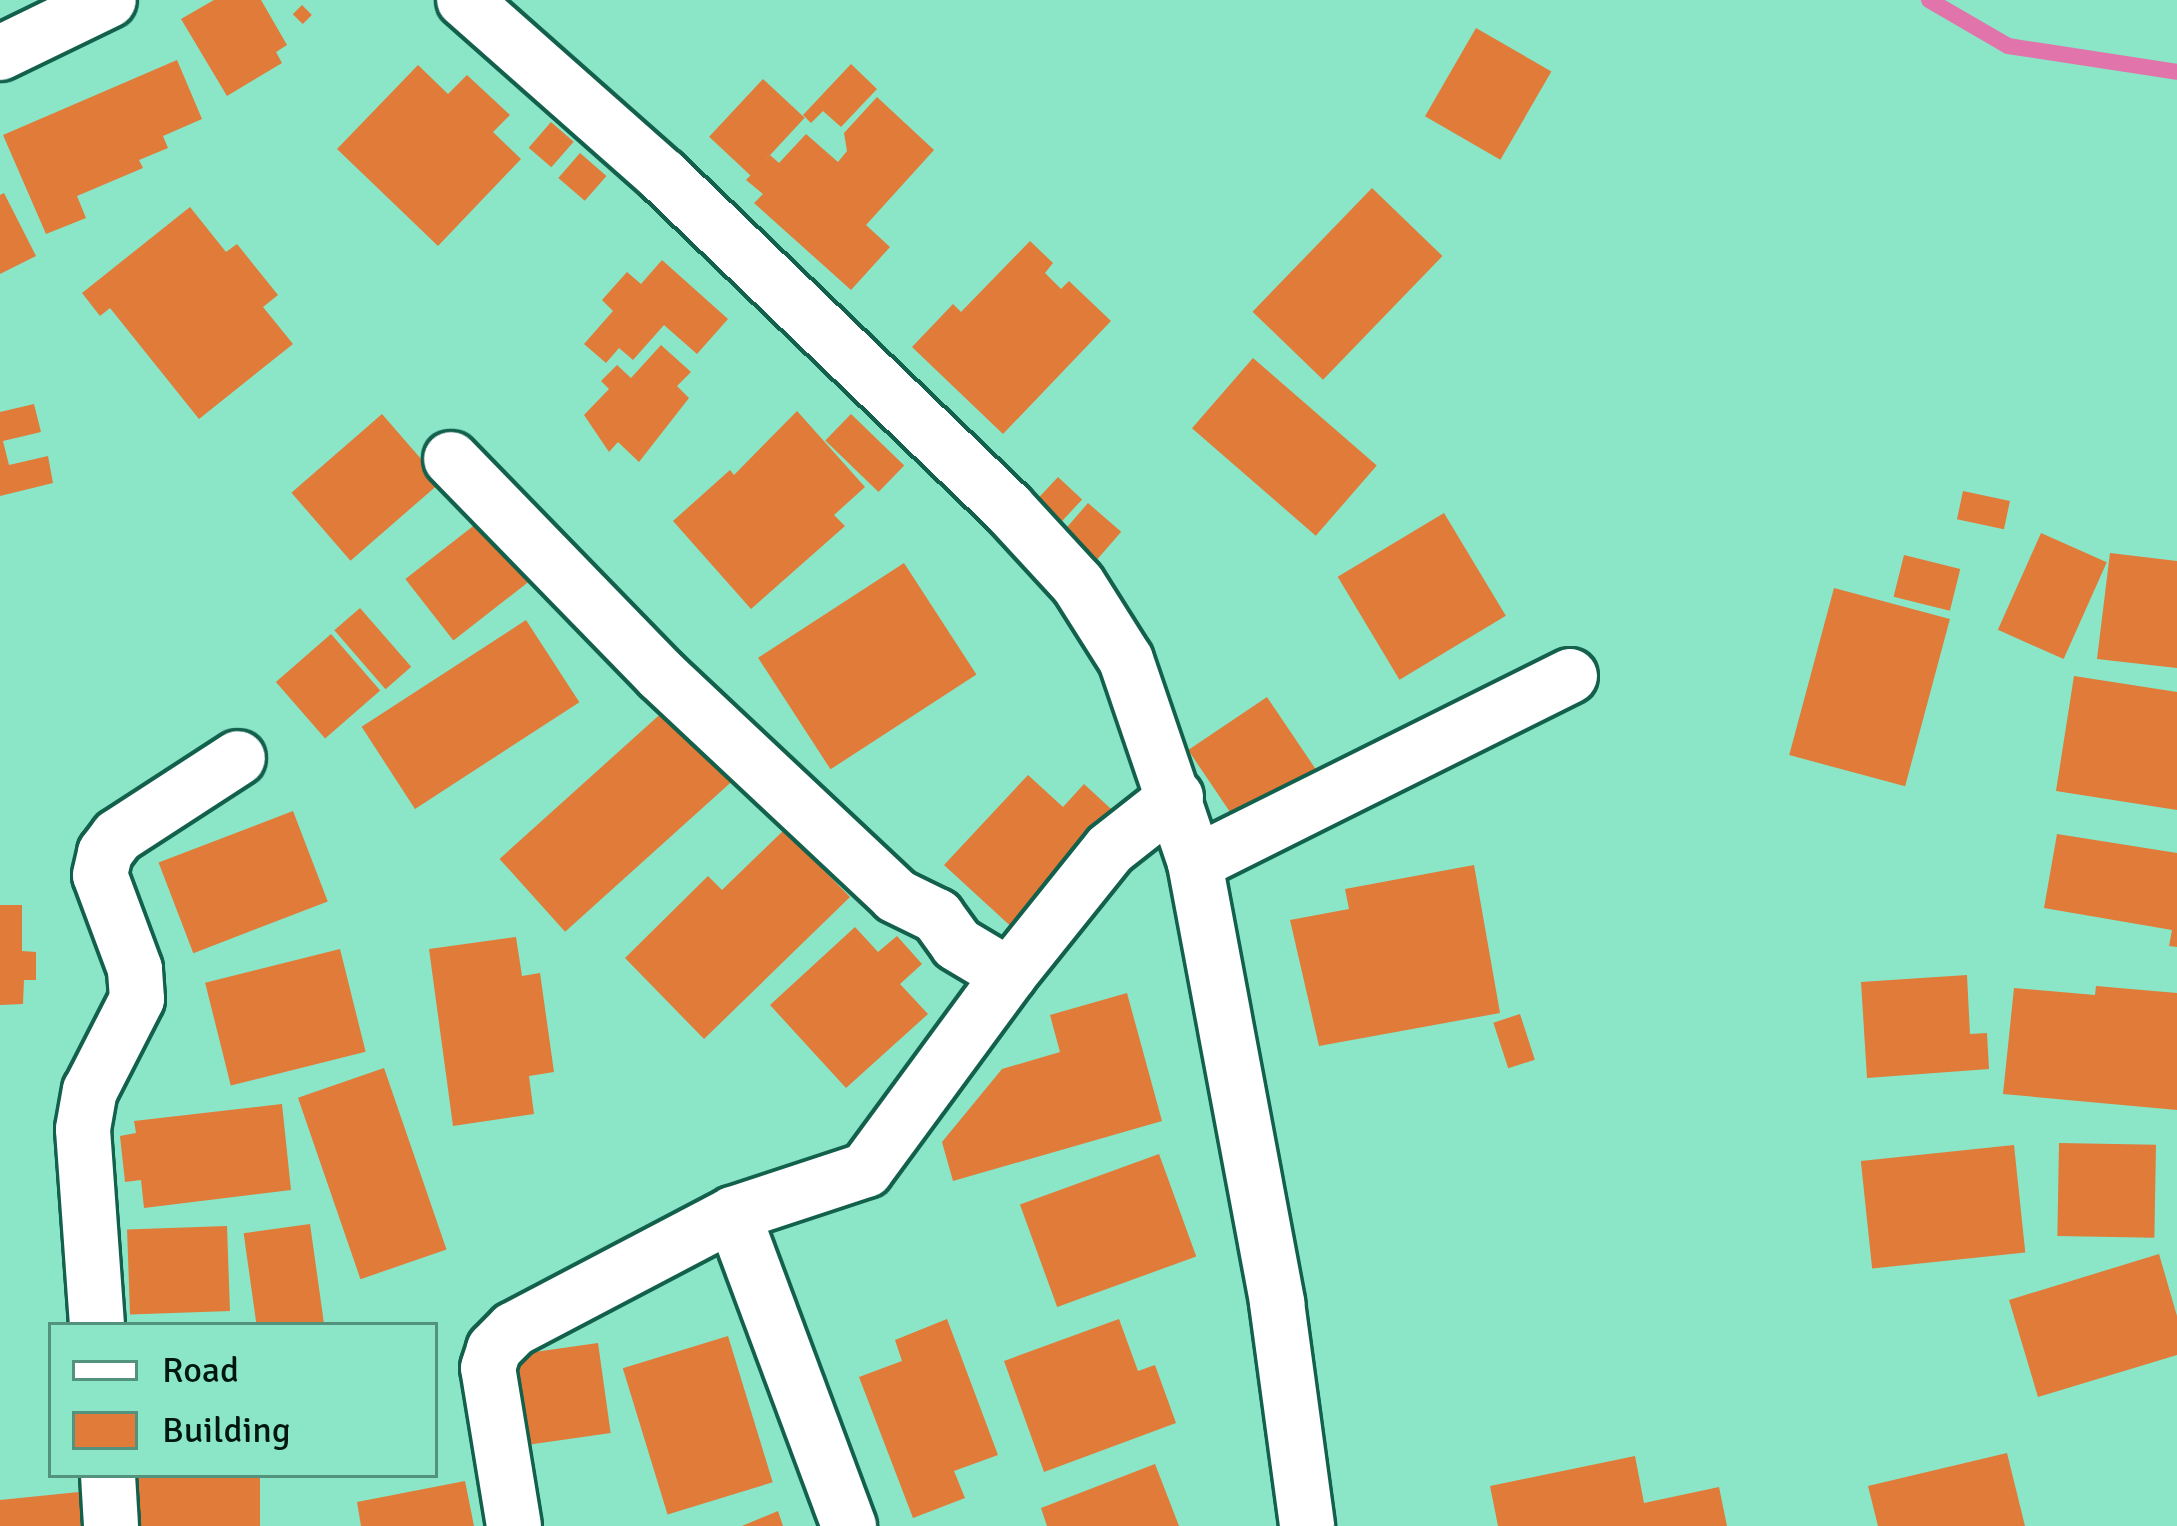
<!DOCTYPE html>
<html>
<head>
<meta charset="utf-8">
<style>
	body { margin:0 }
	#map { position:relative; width:2177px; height:1526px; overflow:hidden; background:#8ae6c7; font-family:Signika,sans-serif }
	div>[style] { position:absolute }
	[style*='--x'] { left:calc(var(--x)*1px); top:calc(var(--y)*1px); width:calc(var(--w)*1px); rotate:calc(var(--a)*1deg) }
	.stream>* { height:16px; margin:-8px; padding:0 8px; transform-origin:8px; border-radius:8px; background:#e174aa }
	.building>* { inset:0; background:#e07b39; transform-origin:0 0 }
	.roads { filter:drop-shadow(3px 0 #13604c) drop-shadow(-3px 0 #13604c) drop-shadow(0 3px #13604c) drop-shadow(0 -3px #13604c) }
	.minor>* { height:54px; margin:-27px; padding:0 27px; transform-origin:27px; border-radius:27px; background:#fff }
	span { translate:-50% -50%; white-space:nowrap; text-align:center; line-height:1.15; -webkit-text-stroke:12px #8ae6c7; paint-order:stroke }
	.legend { position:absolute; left:48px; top:1322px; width:390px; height:156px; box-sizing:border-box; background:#8ae6c7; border:3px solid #53937d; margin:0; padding:15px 21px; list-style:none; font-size:36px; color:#00170f }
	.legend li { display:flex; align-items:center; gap:24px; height:60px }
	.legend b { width:60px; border:3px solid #53937d }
</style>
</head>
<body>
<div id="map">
	<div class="stream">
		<i style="--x:1929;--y:0;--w:91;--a:30.2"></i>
		<i style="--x:2008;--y:46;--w:171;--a:8.7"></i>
	</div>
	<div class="building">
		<i style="clip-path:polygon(214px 0,261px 0,287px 45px,276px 52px,282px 63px,227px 96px,181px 19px)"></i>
		<i style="left:302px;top:5px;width:14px;height:13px;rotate:45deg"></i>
		<i style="left:1476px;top:28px;width:87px;height:102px;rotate:30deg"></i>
		<i style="clip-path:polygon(177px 60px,202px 119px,163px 136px,168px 148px,139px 160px,143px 168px,77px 196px,86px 218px,46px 234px,3px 135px)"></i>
		<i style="clip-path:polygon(851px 64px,877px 89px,841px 127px,823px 111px,811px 123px,803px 115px)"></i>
		<i style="clip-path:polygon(418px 65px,448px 94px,467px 75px,510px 115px,493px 132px,521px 159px,438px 246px,337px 149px)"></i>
		<i style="left:763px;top:79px;width:57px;height:79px;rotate:43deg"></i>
		<i style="clip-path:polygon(877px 97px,934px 150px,866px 225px,890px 247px,851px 290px,754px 203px,763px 194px,746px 180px,770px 155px,779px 163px,806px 134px,838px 162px,847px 151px,844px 133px)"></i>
		<i style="left:551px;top:122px;width:30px;height:34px;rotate:41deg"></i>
		<i style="left:580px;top:153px;width:35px;height:33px;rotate:41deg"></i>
		<i style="left:1372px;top:188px;width:98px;height:172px;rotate:44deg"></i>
		<i style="clip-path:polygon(4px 193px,36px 256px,0 274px,0 195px)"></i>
		<i style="clip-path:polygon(190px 207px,226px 252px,237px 244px,278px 295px,263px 307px,293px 344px,199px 419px,110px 308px,100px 316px,82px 293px)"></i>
		<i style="clip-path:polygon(1030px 241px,1053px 263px,1045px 273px,1061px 289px,1069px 281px,1111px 321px,1003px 434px,912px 347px,953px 304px,961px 312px)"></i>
		<i style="clip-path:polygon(662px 260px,728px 319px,697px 354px,664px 325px,633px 360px,619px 348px,606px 363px,584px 344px,613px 311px,602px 300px,627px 272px,641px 284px)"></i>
		<i style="clip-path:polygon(661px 345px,691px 372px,677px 386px,689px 398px,639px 462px,618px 442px,609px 452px,584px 415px,609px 389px,601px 381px,617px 365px,631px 378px)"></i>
		<i style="left:1253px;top:358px;width:164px;height:93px;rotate:41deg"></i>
		<i style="clip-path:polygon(34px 404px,41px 432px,3px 441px,9px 465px,48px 456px,53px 483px,0 496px,0 412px)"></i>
		<i style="clip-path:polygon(797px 411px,865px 487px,834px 515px,845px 526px,751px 609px,673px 521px,730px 470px,734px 475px)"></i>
		<i style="left:382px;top:414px;width:90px;height:120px;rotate:49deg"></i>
		<i style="left:851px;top:414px;width:74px;height:37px;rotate:44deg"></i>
		<i style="left:1058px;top:477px;width:33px;height:40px;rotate:43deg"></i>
		<i style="left:1963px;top:491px;width:48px;height:29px;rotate:12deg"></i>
		<i style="left:1088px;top:503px;width:44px;height:48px;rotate:41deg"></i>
		<i style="left:1444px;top:513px;width:120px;height:124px;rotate:59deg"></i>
		<i style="left:481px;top:520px;width:78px;height:96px;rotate:52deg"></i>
		<i style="left:2041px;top:533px;width:72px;height:106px;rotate:24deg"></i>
		<i style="clip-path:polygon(2110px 553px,2177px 561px,2177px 668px,2097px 659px)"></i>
		<i style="left:1904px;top:555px;width:58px;height:43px;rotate:14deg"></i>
		<i style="left:904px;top:563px;width:133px;height:174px;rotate:57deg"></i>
		<i style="left:1834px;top:588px;width:120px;height:173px;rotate:15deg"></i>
		<i style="left:360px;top:608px;width:78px;height:34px;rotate:49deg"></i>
		<i style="left:526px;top:620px;width:98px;height:196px;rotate:57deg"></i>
		<i style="left:331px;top:634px;width:75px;height:73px;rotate:49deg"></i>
		<i style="clip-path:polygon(2074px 676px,2177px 692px,2177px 810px,2056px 791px)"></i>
		<i style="left:1267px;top:697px;width:94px;height:95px;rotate:56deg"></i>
		<i style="left:666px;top:709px;width:98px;height:224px;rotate:48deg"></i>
		<i style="clip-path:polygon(1028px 775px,1063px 807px,1084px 784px,1123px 820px,1017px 932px,944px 865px)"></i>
		<i style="left:293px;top:811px;width:97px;height:144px;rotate:69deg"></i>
		<i style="clip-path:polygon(784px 830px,850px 897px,704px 1039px,625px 958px,708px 876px,722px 890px)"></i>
		<i style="clip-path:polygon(2057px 834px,2177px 853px,2177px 947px,2169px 946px,2172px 930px,2044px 908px)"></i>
		<i style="clip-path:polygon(1474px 865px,1500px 1013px,1319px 1046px,1290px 920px,1349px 909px,1345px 889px)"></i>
		<i style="clip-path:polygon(0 905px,22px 905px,22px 951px,36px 952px,36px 980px,24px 980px,23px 1004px,0 1005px)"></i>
		<i style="clip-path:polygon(855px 927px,878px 952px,897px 936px,922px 964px,900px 984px,928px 1014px,846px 1088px,770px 1005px)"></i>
		<i style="clip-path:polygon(516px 937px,522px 976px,540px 973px,554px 1072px,529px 1076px,534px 1114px,453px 1126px,429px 949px)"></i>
		<i style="left:340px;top:949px;width:106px;height:139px;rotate:76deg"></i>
		<i style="clip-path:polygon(1967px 975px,1970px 1034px,1987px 1033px,1989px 1069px,1867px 1078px,1861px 982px)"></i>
		<i style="clip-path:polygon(2096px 986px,2177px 993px,2177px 1110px,2003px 1094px,2014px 988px,2095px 995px)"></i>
		<i style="clip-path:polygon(1127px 993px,1162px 1121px,953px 1181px,942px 1142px,1002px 1069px,1060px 1052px,1050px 1015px)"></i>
		<i style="left:1520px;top:1014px;width:48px;height:28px;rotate:72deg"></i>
		<i style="left:384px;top:1068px;width:192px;height:91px;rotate:71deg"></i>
		<i style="clip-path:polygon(282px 1104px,291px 1190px,144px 1208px,141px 1180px,125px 1182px,120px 1136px,136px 1133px,134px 1121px)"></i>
		<i style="left:2059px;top:1143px;width:97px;height:93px;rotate:1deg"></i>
		<i style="left:2014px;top:1145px;width:108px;height:154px;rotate:84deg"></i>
		<i style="left:1159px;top:1154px;width:109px;height:148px;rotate:70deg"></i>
		<i style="left:310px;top:1224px;width:102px;height:67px;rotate:82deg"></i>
		<i style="left:227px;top:1226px;width:85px;height:100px;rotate:88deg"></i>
		<i style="clip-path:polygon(2159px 1254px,2177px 1316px,2177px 1355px,2038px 1397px,2009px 1300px)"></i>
		<i style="clip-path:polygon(947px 1319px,998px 1455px,954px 1471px,965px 1498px,913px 1518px,859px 1377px,902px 1361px,895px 1340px)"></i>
		<i style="clip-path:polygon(1119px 1319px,1138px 1371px,1155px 1365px,1176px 1423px,1044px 1472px,1004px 1361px)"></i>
		<i style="left:728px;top:1336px;width:153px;height:110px;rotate:73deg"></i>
		<i style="left:598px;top:1343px;width:91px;height:92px;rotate:82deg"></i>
		<i style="clip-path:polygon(2007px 1453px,2025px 1526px,1878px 1526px,1868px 1486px)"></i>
		<i style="clip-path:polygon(1635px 1456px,1644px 1503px,1719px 1487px,1727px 1526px,1498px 1526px,1490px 1486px)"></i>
		<i style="clip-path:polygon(1155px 1464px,1179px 1526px,1047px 1526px,1041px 1508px)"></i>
		<i style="left:129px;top:1475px;width:131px;height:52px"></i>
		<i style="clip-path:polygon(465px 1481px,474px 1526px,361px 1526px,357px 1502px)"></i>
		<i style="clip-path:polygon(79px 1492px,82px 1526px,0 1526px,0 1500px)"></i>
		<i style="clip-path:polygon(778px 1511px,783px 1526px,742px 1526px)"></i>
	</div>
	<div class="roads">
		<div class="minor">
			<i style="--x:464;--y:0;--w:266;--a:41.5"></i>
			<i style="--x:663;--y:176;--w:479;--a:43.9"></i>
			<i style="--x:1008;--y:508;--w:103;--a:47.4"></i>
			<i style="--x:1078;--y:584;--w:90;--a:57.7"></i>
			<i style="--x:1126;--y:660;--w:214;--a:71.2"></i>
			<i style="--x:1195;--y:863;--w:448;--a:79.4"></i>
			<i style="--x:1277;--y:1303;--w:225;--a:82.3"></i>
			<i style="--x:0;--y:53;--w:121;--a:-25.9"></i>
			<i style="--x:451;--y:459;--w:300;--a:45.8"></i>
			<i style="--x:660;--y:674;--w:324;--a:43.2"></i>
			<i style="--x:896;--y:896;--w:46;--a:26"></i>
			<i style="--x:937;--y:916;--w:34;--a:54"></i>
			<i style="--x:957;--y:944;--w:61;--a:30.8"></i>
			<i style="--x:1009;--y:975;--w:161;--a:-51.3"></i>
			<i style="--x:1110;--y:849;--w:84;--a:-38.2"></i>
			<i style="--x:1195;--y:863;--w:419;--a:-26.5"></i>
			<i style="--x:733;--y:1214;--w:333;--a:69.6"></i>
			<i style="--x:97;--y:1325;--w:196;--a:-94.1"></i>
			<i style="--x:83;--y:1129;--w:39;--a:-80"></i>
			<i style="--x:90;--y:1091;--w:103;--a:-62.9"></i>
			<i style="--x:137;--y:999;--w:30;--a:-94"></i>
			<i style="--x:135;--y:969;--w:100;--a:-110.4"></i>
			<i style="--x:100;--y:875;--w:23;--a:-77"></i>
			<i style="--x:105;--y:853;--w:21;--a:-53"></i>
			<i style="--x:118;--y:836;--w:143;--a:-33"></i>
			<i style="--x:108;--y:1475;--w:51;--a:86.6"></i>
			<i style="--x:514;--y:1526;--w:160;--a:-99.3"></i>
			<i style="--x:488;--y:1368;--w:20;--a:-72"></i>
			<i style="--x:494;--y:1349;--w:28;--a:-45"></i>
			<i style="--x:514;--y:1329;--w:247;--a:-27.7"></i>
			<i style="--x:733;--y:1214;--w:140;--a:-18.3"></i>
			<i style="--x:866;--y:1170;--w:242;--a:-53.7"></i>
		</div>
	</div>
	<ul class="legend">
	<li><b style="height:15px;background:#fff"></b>Road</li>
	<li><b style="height:33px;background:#e07b39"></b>Building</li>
	</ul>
</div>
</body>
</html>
